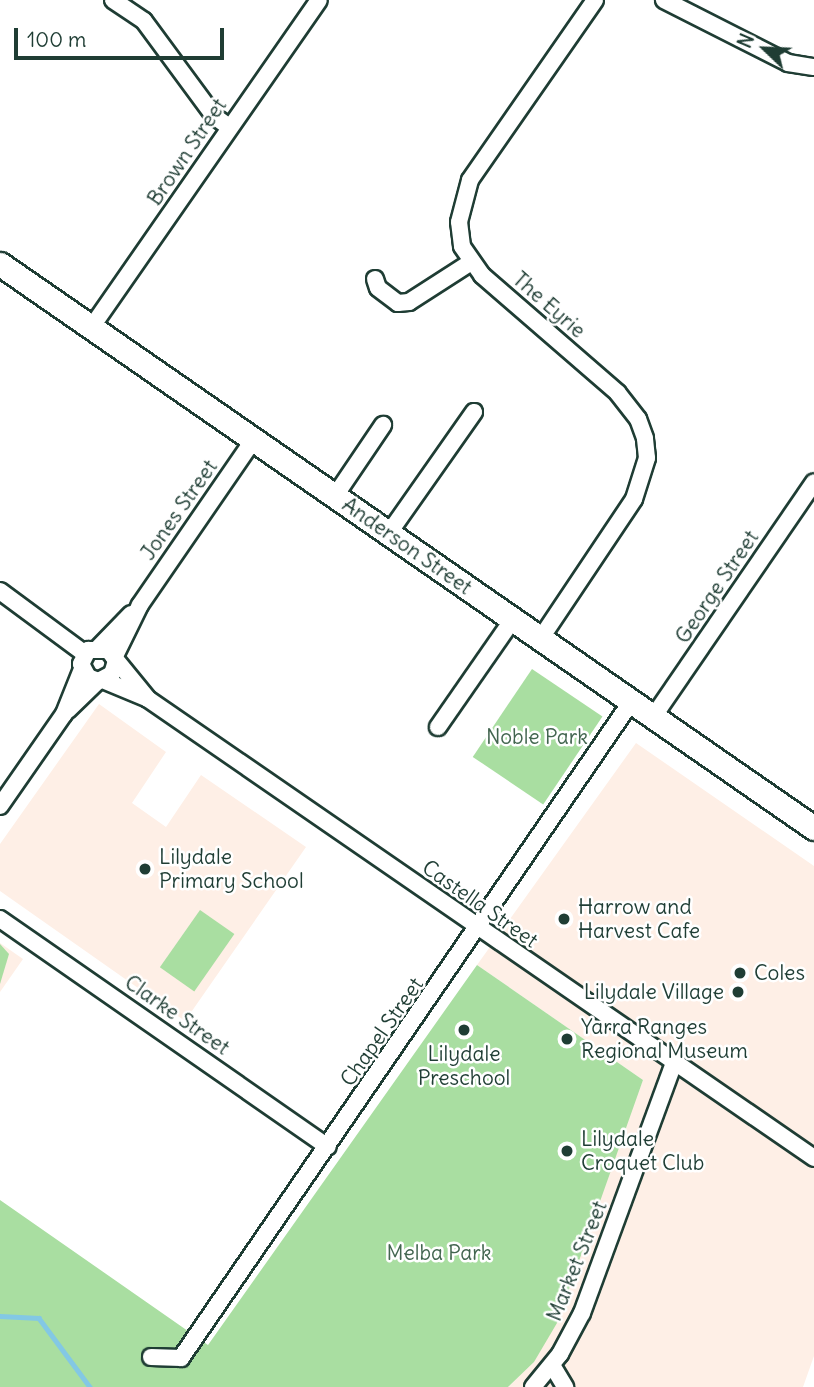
<!DOCTYPE html>
<html>
<head>
<meta charset="utf-8">
<style>
	body { margin:0 }
	#map { position:relative; width:814px; height:1387px; overflow:hidden; background:#fff; font-family:Delius,sans-serif }
	div>[style] { position:absolute }
	[style*='--x'] { left:calc(var(--x)*1px); top:calc(var(--y)*1px); width:calc(var(--w)*1px); rotate:calc(var(--a)*1deg) }
	.built>* { inset:0; background:#feefe6 }
	.green>* { inset:0; background:#a9dea1; transform-origin:0 0 }
	.stream>* { height:4.5px; margin:-2.25px; padding:0 2.25px; transform-origin:2.25px; border-radius:2.25px; background:#83c8e4 }
	.roads { filter:drop-shadow(2px 0 #1f3d34) drop-shadow(-2px 0 #1f3d34) drop-shadow(0 2px #1f3d34) drop-shadow(0 -2px #1f3d34) }
	.minor>* { height:16px; margin:-8px; padding:0 8px; transform-origin:8px; border-radius:8px; background:#fff }
	.secondary>* { height:23px; margin:-11.5px; padding:0 11.5px; transform-origin:11.5px; border-radius:11.5px; background:#fff }
	.dots>* { width:19px; height:19px; translate:-50% -50%; box-sizing:border-box; border:4px solid #fff; border-radius:50% }
	span { translate:-50% -50%; white-space:nowrap; text-align:center; line-height:1.15; -webkit-text-stroke:5px #fff; paint-order:stroke }
	.street-label { font-size:21px; color:#1f3d34 }
	.park-label { font-size:21px; color:#42654f }
	.poi-label { font-size:21px; color:#1f3d34 }
	.left { translate:0 -50%; text-align:left }
	.right { translate:-100% -50%; text-align:right }
	.north { position:absolute; left:730px; top:14px; width:70px; height:70px; -webkit-text-stroke:5px #fff; paint-order:stroke; rotate:293deg; font-size:19px; font-weight:700; line-height:28px; text-align:center; color:#1f3d34 }
	.north::after { content:''; display:block; margin:auto; width:24px; height:32px; background:#1f3d34; clip-path:polygon(50% 0,100% 100%,50% 72%,0 100%) }
	.scale { position:absolute; left:14px; top:28px; width:210px; height:32px; box-sizing:border-box; border:4px solid #1f3d34; border-top:0; padding-left:9px; font-size:21px; line-height:24px; white-space:nowrap; color:#1f3d34; -webkit-text-stroke:5px #fff; paint-order:stroke }
</style>
</head>
<body>
<div id="map">
	<div class="built">
		<i style="clip-path:polygon(99px 704px,166px 752px,132px 803px,166px 827px,201px 775px,306px 847px,185px 1021px,0 891px,0 844px)"></i>
		<i style="clip-path:polygon(636px 743px,814px 866px,814px 1356px,803px 1387px,508px 1387px,534px 1362px,643px 1080px,477px 965px)"></i>
		<i style="clip-path:polygon(0 943px,23px 959px,0 992px)"></i>
	</div>
	<div class="green">
		<i style="left:532px;top:669px;width:85px;height:106px;rotate:34deg"></i>
		<i style="left:200px;top:910px;width:42px;height:70px;rotate:35deg"></i>
		<i style="clip-path:polygon(0 944px,9px 954px,0 984px)"></i>
		<i style="clip-path:polygon(477px 965px,643px 1080px,557px 1323px,534px 1362px,508px 1387px,0 1387px,0 1200px,208px 1345px)"></i>
	</div>
	<div class="stream">
		<i style="--x:0;--y:1316;--w:39;--a:3"></i>
		<i style="--x:39;--y:1318;--w:86;--a:53.5"></i>
	</div>
	<div class="roads">
		<div class="minor">
			<i style="--x:113;--y:0;--w:37;--a:34"></i>
			<i style="--x:144;--y:21;--w:118;--a:53.6"></i>
			<i style="--x:214;--y:116;--w:19;--a:36"></i>
			<i style="--x:664;--y:0;--w:139;--a:26.9"></i>
			<i style="--x:788;--y:63;--w:26;--a:9"></i>
			<i style="--x:375;--y:279;--w:9;--a:72"></i>
			<i style="--x:378;--y:288;--w:25;--a:37"></i>
			<i style="--x:398;--y:303;--w:11;--a:-5"></i>
			<i style="--x:409;--y:302;--w:74;--a:-32.8"></i>
			<i style="--x:91;--y:328;--w:399;--a:-55.2"></i>
			<i style="--x:335;--y:496;--w:86;--a:-55.9"></i>
			<i style="--x:389;--y:533;--w:148;--a:-54.9"></i>
			<i style="--x:0;--y:591;--w:106;--a:36.5"></i>
			<i style="--x:541;--y:638;--w:167;--a:-56.2"></i>
			<i style="--x:634;--y:499;--w:43;--a:-72.4"></i>
			<i style="--x:647;--y:458;--w:20;--a:-96"></i>
			<i style="--x:645;--y:438;--w:20;--a:-110"></i>
			<i style="--x:638;--y:419;--w:33;--a:-128"></i>
			<i style="--x:618;--y:393;--w:180;--a:-139.1"></i>
			<i style="--x:482;--y:275;--w:35;--a:-125"></i>
			<i style="--x:462;--y:246;--w:24;--a:-97"></i>
			<i style="--x:459;--y:222;--w:43;--a:-75.3"></i>
			<i style="--x:470;--y:180;--w:219;--a:-55.2"></i>
			<i style="--x:99;--y:647;--w:46;--a:-45.9"></i>
			<i style="--x:114;--y:658;--w:59;--a:-63.9"></i>
			<i style="--x:140;--y:605;--w:201;--a:-55.5"></i>
			<i style="--x:115;--y:664;--w:10;--a:107"></i>
			<i style="--x:112;--y:674;--w:16;--a:153"></i>
			<i style="--x:98;--y:681;--w:11;--a:-158"></i>
			<i style="--x:88;--y:677;--w:15;--a:-118"></i>
			<i style="--x:81;--y:664;--w:16;--a:-63"></i>
			<i style="--x:88;--y:650;--w:20;--a:0"></i>
			<i style="--x:108;--y:650;--w:63;--a:50.8"></i>
			<i style="--x:148;--y:699;--w:809;--a:34.57"></i>
			<i style="--x:103;--y:680;--w:47;--a:22.7"></i>
			<i style="--x:68;--y:710;--w:42;--a:-44"></i>
			<i style="--x:654;--y:716;--w:283;--a:-55.6"></i>
			<i style="--x:438;--y:727;--w:131;--a:-55.2"></i>
			<i style="--x:0;--y:806;--w:112;--a:-55.2"></i>
			<i style="--x:64;--y:714;--w:48;--a:-68.2"></i>
			<i style="--x:0;--y:919;--w:399;--a:34.8"></i>
			<i style="--x:151;--y:1357;--w:30;--a:2"></i>
			<i style="--x:181;--y:1358;--w:796;--a:-55.55"></i>
			<i style="--x:552;--y:1365;--w:26;--a:59"></i>
			<i style="--x:533;--y:1387;--w:43;--a:-50.7"></i>
			<i style="--x:560;--y:1354;--w:47;--a:-61.8"></i>
			<i style="--x:582;--y:1313;--w:266;--a:-69.8"></i>
		</div>
		<div class="secondary">
			<i style="--x:0;--y:264;--w:990;--a:34.72"></i>
		</div>
	</div>
	<div class="dots">
		<i style="left:145px;top:869px;background:#1f3d34"></i>
		<i style="left:564px;top:919px;background:#1f3d34"></i>
		<i style="left:740px;top:973px;background:#1f3d34"></i>
		<i style="left:738px;top:992px;background:#1f3d34"></i>
		<i style="left:464px;top:1030px;background:#1f3d34"></i>
		<i style="left:567px;top:1039px;background:#1f3d34"></i>
		<i style="left:567px;top:1151px;background:#1f3d34"></i>
	</div>
	<div class="street-label">
		<span style="left:187px;top:152px;rotate:-56deg">Brown Street</span>
		<span style="left:549px;top:305px;rotate:41deg">The Eyrie</span>
		<span style="left:179px;top:510px;rotate:-55deg">Jones Street</span>
		<span style="left:407px;top:546px;rotate:35deg">Anderson Street</span>
		<span style="left:717px;top:587px;rotate:-56deg">George Street</span>
		<span style="left:480px;top:904px;rotate:35deg">Castella Street</span>
		<span style="left:177px;top:1015px;rotate:35deg">Clarke Street</span>
		<span style="left:382px;top:1032px;rotate:-55deg">Chapel Street</span>
		<span style="left:577px;top:1261px;rotate:-68deg">Market Street</span>
	</div>
	<div class="park-label">
		<span style="left:537px;top:737px">Noble Park</span>
		<span style="left:439px;top:1253px">Melba Park</span>
	</div>
	<div class="poi-label">
		<span class="left" style="left:159px;top:869px">Lilydale<br>Primary School</span>
		<span class="left" style="left:578px;top:919px">Harrow and<br>Harvest Cafe</span>
		<span class="left" style="left:754px;top:973px">Coles</span>
		<span class="right" style="left:724px;top:992px">Lilydale Village</span>
		<span class="left" style="left:581px;top:1039px">Yarra Ranges<br>Regional Museum</span>
		<span style="left:464px;top:1066px">Lilydale<br>Preschool</span>
		<span class="left" style="left:581px;top:1151px">Lilydale<br>Croquet Club</span>
	</div>
	<div class="north">N</div>
	<div class="scale">100 m</div>
</div>
</body>
</html>
